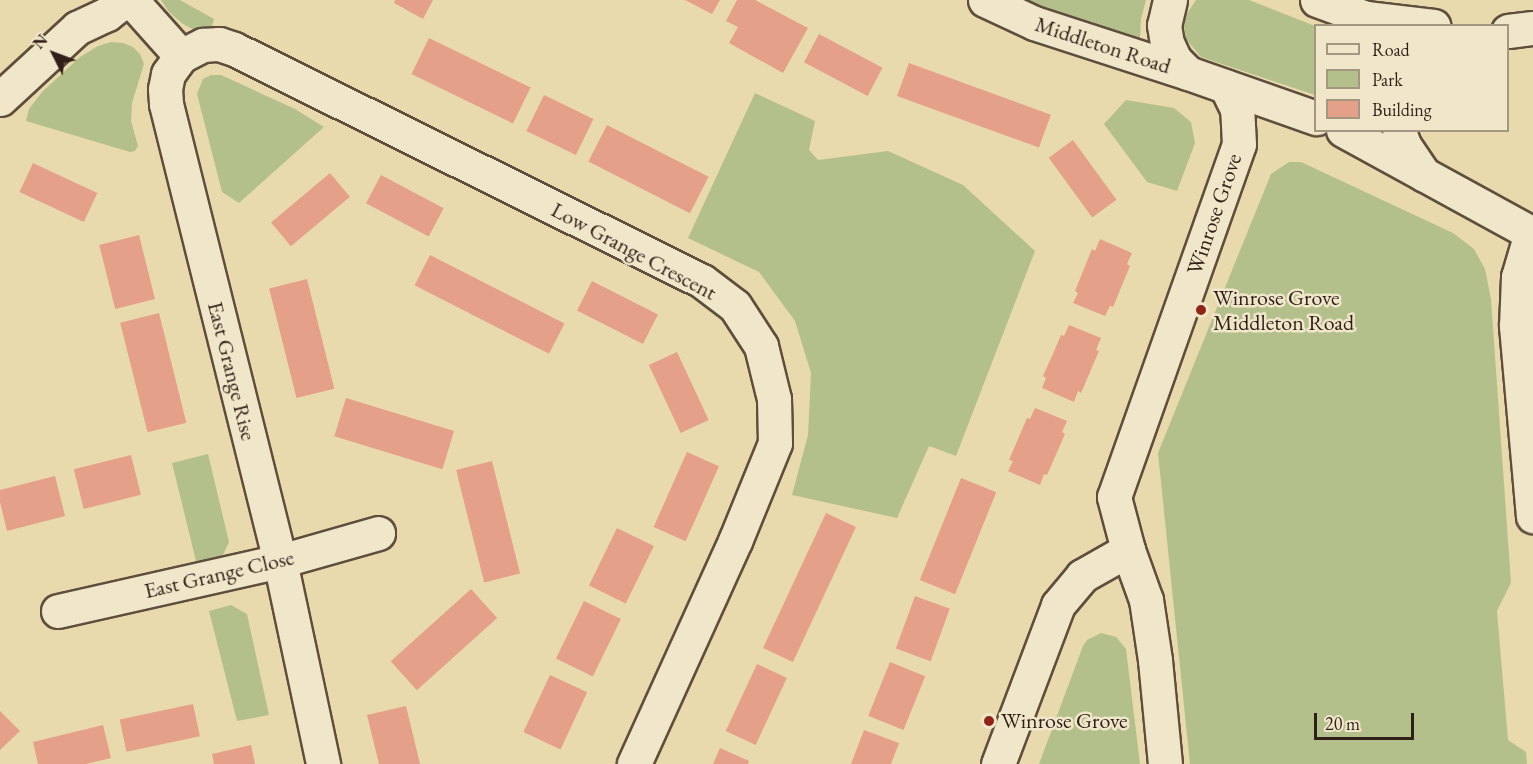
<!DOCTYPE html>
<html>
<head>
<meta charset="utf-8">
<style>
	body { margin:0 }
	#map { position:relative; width:1533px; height:764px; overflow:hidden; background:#e8daad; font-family:"EB Garamond",serif }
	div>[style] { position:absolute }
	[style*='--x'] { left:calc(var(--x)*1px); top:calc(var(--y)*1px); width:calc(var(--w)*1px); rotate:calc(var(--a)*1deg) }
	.green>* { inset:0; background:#b4c08b }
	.building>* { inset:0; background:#e5a089; transform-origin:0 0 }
	.roads { filter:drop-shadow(2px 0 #5f4e3c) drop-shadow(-2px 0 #5f4e3c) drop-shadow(0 2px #5f4e3c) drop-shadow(0 -2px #5f4e3c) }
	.minor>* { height:33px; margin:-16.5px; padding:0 16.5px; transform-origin:16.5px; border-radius:16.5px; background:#f0e7ca }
	.dots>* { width:16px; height:16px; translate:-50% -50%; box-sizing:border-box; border:3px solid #f0e7ca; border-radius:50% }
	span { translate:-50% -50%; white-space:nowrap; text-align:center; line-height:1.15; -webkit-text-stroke:5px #f0e7ca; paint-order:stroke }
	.street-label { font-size:22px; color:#311f17 }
	.poi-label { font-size:22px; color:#311f17 }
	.left { translate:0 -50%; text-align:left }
	.legend { position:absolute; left:1314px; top:24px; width:195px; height:108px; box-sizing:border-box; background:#f0e7ca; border:2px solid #a49782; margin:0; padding:8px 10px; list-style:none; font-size:18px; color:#311f17 }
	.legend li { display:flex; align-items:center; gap:12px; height:30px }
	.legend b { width:30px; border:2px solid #a49782 }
	.north { position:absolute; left:24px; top:24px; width:60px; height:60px; -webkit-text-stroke:4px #f0e7ca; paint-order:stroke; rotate:312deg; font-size:16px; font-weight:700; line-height:24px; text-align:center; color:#311f17 }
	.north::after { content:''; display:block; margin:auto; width:21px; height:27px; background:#311f17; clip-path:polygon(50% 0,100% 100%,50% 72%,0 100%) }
	.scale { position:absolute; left:1314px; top:713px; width:100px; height:27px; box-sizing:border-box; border:3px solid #311f17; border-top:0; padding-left:8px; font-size:18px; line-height:21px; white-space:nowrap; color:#311f17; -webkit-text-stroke:4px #f0e7ca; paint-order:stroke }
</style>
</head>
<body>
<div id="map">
	<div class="green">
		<i style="clip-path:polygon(161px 0,180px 0,214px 19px,212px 26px,207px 31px,198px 32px,183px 24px,169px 12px)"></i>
		<i style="clip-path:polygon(1005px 0,1146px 0,1141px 19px,1140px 38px,1027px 10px)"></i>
		<i style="clip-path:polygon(1196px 0,1249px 0,1315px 26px,1315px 95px,1201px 57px,1186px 39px,1184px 27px,1186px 15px)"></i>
		<i style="clip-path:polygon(111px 42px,123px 43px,133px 47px,140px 54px,144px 64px,132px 103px,131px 121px,138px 146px,135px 151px,130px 152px,26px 121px,29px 109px,42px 92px,80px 57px,98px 46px)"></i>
		<i style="clip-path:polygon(211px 75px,221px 75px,295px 109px,324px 127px,239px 203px,222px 192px,197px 94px,203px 79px)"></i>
		<i style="clip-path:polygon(755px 93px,815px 121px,809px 150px,818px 160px,888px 151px,963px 185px,1035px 251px,956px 456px,929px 446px,897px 518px,792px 495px,808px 435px,811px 373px,795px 321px,759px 272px,688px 238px)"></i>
		<i style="clip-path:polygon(1126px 100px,1174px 108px,1191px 122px,1195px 143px,1177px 191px,1147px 182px,1104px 124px)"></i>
		<i style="clip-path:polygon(1289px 162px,1301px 162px,1453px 233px,1474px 249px,1485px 269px,1491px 299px,1511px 583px,1497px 611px,1508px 740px,1526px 752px,1527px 764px,1190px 764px,1158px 453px,1271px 174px)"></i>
		<i style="clip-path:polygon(208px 454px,229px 542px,222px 557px,215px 562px,197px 565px,172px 463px)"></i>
		<i style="clip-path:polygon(231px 605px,247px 614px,269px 715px,237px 721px,209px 611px)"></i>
		<i style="clip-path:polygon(1101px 633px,1116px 637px,1126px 649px,1140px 764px,1039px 764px,1083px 646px,1087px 640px)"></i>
	</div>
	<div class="building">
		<i style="clip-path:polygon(395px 0,433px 0,423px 19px,394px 3px)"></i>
		<i style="clip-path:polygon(685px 0,720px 0,712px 14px)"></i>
		<i style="clip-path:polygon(737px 0,755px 0,808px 28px,783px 73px,729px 43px,738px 27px,726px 21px)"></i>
		<i style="left:819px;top:34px;width:72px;height:32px;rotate:28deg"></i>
		<i style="left:429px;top:38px;width:113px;height:40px;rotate:26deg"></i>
		<i style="left:909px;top:63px;width:151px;height:35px;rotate:20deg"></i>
		<i style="left:544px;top:95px;width:55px;height:40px;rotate:26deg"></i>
		<i style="left:607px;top:125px;width:114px;height:41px;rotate:27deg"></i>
		<i style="left:1073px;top:140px;width:74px;height:30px;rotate:54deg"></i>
		<i style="left:33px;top:163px;width:71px;height:32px;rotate:25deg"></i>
		<i style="left:330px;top:173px;width:31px;height:77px;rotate:50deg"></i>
		<i style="left:381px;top:175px;width:71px;height:32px;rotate:28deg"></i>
		<i style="left:139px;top:235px;width:66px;height:41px;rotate:76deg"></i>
		<i style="clip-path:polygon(1100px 239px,1132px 253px,1127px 264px,1130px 266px,1113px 307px,1110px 306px,1105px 316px,1073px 303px,1078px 293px,1075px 291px,1092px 249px,1095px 251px)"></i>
		<i style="left:430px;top:255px;width:151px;height:34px;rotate:27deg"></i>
		<i style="left:307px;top:279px;width:113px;height:39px;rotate:76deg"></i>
		<i style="left:592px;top:281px;width:74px;height:33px;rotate:27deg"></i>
		<i style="left:159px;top:313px;width:113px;height:40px;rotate:76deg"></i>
		<i style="clip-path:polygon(1069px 325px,1101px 338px,1096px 350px,1099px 351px,1081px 393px,1078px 391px,1074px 402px,1042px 388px,1046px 378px,1043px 376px,1052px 356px,1061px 335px,1064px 336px)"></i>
		<i style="left:677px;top:352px;width:75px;height:31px;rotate:65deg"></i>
		<i style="left:346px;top:398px;width:113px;height:40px;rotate:17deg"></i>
		<i style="clip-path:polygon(1035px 408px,1067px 421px,1062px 432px,1065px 434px,1047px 475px,1044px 474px,1040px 485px,1008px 471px,1013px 461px,1009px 460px,1027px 418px,1030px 419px)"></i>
		<i style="left:687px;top:452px;width:35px;height:82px;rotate:24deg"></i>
		<i style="left:131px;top:455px;width:41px;height:59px;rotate:76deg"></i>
		<i style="left:492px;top:461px;width:116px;height:37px;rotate:76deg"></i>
		<i style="clip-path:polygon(55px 476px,65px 516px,7px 531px,0 502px,0 490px)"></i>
		<i style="left:961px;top:478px;width:38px;height:110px;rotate:22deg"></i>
		<i style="left:826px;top:513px;width:33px;height:149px;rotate:25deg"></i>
		<i style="left:617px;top:528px;width:41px;height:64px;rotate:26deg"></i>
		<i style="left:471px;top:589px;width:39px;height:108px;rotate:48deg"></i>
		<i style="left:915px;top:596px;width:37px;height:56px;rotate:20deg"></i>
		<i style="left:584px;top:601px;width:41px;height:64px;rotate:26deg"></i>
		<i style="left:890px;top:662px;width:38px;height:58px;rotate:22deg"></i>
		<i style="left:757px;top:664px;width:33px;height:74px;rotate:25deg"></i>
		<i style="left:550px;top:675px;width:41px;height:63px;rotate:25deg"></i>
		<i style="left:193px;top:704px;width:33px;height:75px;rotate:78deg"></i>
		<i style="clip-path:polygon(406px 706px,420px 764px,379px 764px,367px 715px)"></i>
		<i style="clip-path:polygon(0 711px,20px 731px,0 750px)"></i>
		<i style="clip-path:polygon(103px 725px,111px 758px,86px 764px,38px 764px,33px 742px)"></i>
		<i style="clip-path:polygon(864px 730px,899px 743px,891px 764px,851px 764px)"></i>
		<i style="clip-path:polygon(251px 745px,255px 764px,214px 764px,212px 754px)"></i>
		<i style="clip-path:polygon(720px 748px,749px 761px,748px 764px,713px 764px)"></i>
	</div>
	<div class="roads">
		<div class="minor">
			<i style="--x:131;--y:0;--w:75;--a:48.2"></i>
			<i style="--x:181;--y:56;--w:22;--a:126"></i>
			<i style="--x:168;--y:74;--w:15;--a:101"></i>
			<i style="--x:165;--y:89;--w:15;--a:86"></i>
			<i style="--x:166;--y:104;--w:471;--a:76"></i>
			<i style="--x:280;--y:561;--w:208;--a:78"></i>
			<i style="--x:985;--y:0;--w:54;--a:25.1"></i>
			<i style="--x:1034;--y:23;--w:162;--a:18"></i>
			<i style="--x:1170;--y:0;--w:26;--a:103"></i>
			<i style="--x:1164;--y:25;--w:18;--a:81"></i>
			<i style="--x:1167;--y:43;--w:19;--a:65"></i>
			<i style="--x:1175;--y:60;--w:18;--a:45"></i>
			<i style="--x:1188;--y:73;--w:136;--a:19.4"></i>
			<i style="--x:1317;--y:0;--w:52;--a:20.2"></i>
			<i style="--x:1366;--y:18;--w:14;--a:36"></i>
			<i style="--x:1366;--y:18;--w:68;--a:6.7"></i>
			<i style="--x:1508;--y:31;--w:25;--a:-7"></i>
			<i style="--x:181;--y:56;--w:25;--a:-27"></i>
			<i style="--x:203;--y:45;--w:16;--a:-4"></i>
			<i style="--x:219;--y:44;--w:16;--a:18"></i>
			<i style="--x:234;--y:49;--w:522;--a:26.37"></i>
			<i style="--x:702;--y:281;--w:41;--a:37.1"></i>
			<i style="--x:735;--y:306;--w:48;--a:57"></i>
			<i style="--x:761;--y:346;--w:55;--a:76.2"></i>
			<i style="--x:774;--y:399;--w:44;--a:88.7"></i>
			<i style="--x:775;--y:443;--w:106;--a:112.2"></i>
			<i style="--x:735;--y:541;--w:245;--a:114.4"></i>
			<i style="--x:0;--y:99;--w:105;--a:-42.7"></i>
			<i style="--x:77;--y:28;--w:33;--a:-25"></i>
			<i style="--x:107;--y:14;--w:23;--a:-38"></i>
			<i style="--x:1343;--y:130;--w:217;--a:28.7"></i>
			<i style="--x:1399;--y:130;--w:16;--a:72"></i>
			<i style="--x:1404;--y:145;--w:36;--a:56"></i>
			<i style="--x:1531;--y:233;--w:46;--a:106.5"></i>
			<i style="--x:1518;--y:277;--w:49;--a:92.3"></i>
			<i style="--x:1516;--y:326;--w:191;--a:84.9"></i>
			<i style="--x:58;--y:611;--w:228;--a:-12.7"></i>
			<i style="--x:280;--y:561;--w:102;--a:-15.9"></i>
			<i style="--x:998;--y:764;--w:170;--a:-69.3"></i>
			<i style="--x:1058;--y:605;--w:38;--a:-50"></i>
			<i style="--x:1082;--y:576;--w:53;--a:-29.5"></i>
			<i style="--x:1165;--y:764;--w:104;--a:-95.5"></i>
			<i style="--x:1155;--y:660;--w:61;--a:-98.5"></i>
			<i style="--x:1146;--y:600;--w:53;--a:-109.8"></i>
			<i style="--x:1128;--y:550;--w:55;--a:-104.8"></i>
			<i style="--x:1114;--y:497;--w:374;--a:-70.5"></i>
			<i style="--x:1239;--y:144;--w:35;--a:-93"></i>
			<i style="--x:1237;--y:109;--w:25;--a:-116"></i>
		</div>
	</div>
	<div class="dots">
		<i style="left:1201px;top:310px;background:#8f2418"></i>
		<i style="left:989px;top:721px;background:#8f2418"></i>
	</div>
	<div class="street-label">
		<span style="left:1103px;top:45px;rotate:18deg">Middleton Road</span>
		<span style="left:1214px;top:214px;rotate:-71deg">Winrose Grove</span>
		<span style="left:634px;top:251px;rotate:28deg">Low Grange Crescent</span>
		<span style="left:232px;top:371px;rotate:76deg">East Grange Rise</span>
		<span style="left:219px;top:574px;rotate:-13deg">East Grange Close</span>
	</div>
	<div class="poi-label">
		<span class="left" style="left:1213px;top:310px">Winrose Grove<br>Middleton Road</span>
		<span class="left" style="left:1001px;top:721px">Winrose Grove</span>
	</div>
	<ul class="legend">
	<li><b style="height:8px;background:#f0e7ca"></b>Road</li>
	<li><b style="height:16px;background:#b4c08b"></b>Park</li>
	<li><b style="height:16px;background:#e5a089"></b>Building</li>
	</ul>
	<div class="north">N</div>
	<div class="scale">20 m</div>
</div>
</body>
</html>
